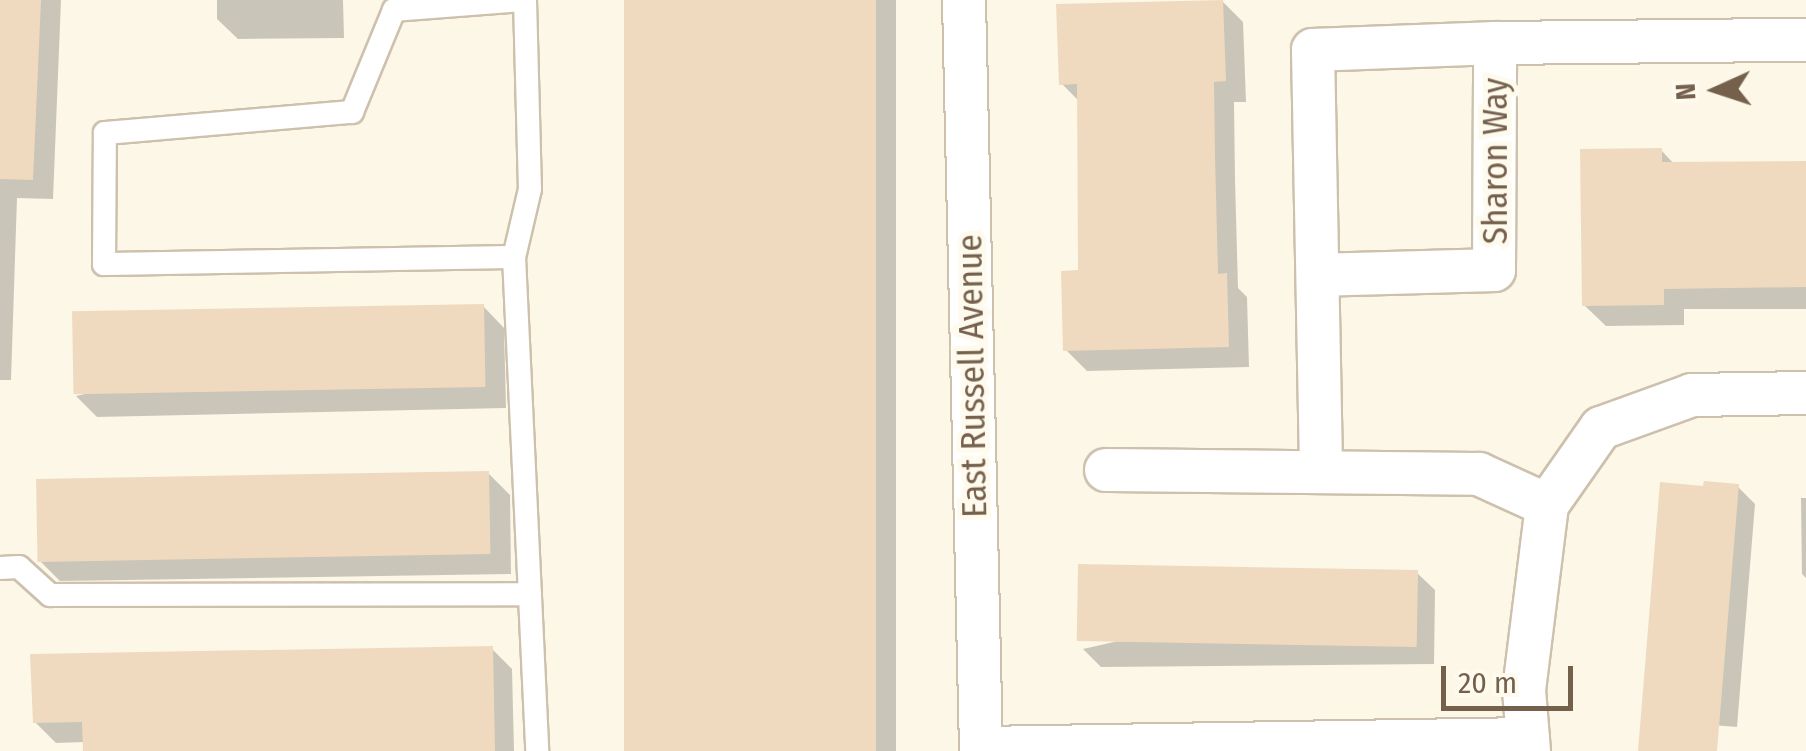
<!DOCTYPE html>
<html>
<head>
<meta charset="utf-8">
<style>
	body { margin:0 }
	#map { position:relative; width:1806px; height:751px; overflow:hidden; background:#fcf7e7; font-family:"Fira Sans Condensed",sans-serif }
	div>[style] { position:absolute }
	[style*='--x'] { left:calc(var(--x)*1px); top:calc(var(--y)*1px); width:calc(var(--w)*1px); rotate:calc(var(--a)*1deg) }
	.shadow>* { inset:0; background:#0003; transform-origin:0 0 }
	.building>* { inset:0; background:#f0dabf; transform-origin:0 0 }
	.roads { filter:drop-shadow(2px 0 #cdc0ad) drop-shadow(-2px 0 #cdc0ad) drop-shadow(0 2px #cdc0ad) drop-shadow(0 -2px #cdc0ad) }
	.lane>* { height:22px; margin:-11px; padding:0 11px; transform-origin:11px; border-radius:11px; background:#fff }
	.street>* { height:42px; margin:-21px; padding:0 21px; transform-origin:21px; border-radius:21px; background:#fff }
	span { translate:-50% -50%; white-space:nowrap; text-align:center; line-height:1.15; -webkit-text-stroke:10px #fefaed; paint-order:stroke }
	.street-label { font-size:35px; color:#75604c }
	.north { position:absolute; left:1666px; top:40px; width:100px; height:100px; -webkit-text-stroke:8px #fefaed; paint-order:stroke; rotate:267deg; font-size:28px; font-weight:700; line-height:40px; text-align:center; color:#75604c }
	.north::after { content:''; display:block; margin:auto; width:35px; height:45px; background:#75604c; clip-path:polygon(50% 0,100% 100%,50% 72%,0 100%) }
	.scale { position:absolute; left:1441px; top:666px; width:132px; height:45px; box-sizing:border-box; border:5px solid #75604c; border-top:0; padding-left:12px; font-size:30px; line-height:35px; white-space:nowrap; color:#75604c; -webkit-text-stroke:8px #fefaed; paint-order:stroke }
</style>
</head>
<body>
<div id="map">
	<div class="shadow">
		<i style="clip-path:polygon(0 0,61px 0,53px 199px,17px 198px,11px 380px,0 380px)"></i>
		<i style="clip-path:polygon(217px 0,343px 0,344px 38px,238px 39px,217px 19px)"></i>
		<i style="left:627px;top:0;width:269px;height:751px"></i>
		<i style="clip-path:polygon(1222px 1px,1243px 22px,1246px 102px,1234px 102px,1235px 179px,1238px 288px,1247px 297px,1249px 367px,1087px 371px,1066px 350px,1081px 273px,1080px 102px,1062px 84px)"></i>
		<i style="clip-path:polygon(1661px 150px,1675px 165px,1806px 163px,1806px 309px,1684px 309px,1684px 325px,1606px 326px,1584px 305px)"></i>
		<i style="clip-path:polygon(483px 306px,504px 328px,506px 408px,97px 417px,76px 396px)"></i>
		<i style="clip-path:polygon(488px 473px,510px 495px,511px 574px,60px 581px,39px 560px)"></i>
		<i style="clip-path:polygon(1738px 487px,1755px 504px,1737px 727px,1662px 721px)"></i>
		<i style="clip-path:polygon(1801px 498px,1806px 498px,1806px 578px,1802px 574px)"></i>
		<i style="clip-path:polygon(1417px 573px,1435px 590px,1434px 664px,1101px 667px,1083px 649px)"></i>
		<i style="clip-path:polygon(492px 649px,512px 669px,514px 751px,85px 751px,85px 742px,56px 743px,35px 722px)"></i>
	</div>
	<div class="building">
		<i style="clip-path:polygon(0 0,41px 0,33px 180px,0 179px)"></i>
		<i style="left:624px;top:0;width:252px;height:751px"></i>
		<i style="clip-path:polygon(1223px 0,1226px 81px,1214px 82px,1215px 156px,1218px 274px,1227px 273px,1229px 347px,1063px 351px,1061px 271px,1078px 270px,1077px 84px,1059px 85px,1056px 4px)"></i>
		<i style="clip-path:polygon(1662px 148px,1662px 162px,1806px 161px,1806px 287px,1664px 289px,1664px 305px,1582px 306px,1580px 149px)"></i>
		<i style="left:484px;top:304px;width:83px;height:412px;rotate:89deg"></i>
		<i style="left:489px;top:471px;width:83px;height:453px;rotate:89deg"></i>
		<i style="clip-path:polygon(1704px 481px,1739px 484px,1717px 751px,1638px 751px,1660px 482px,1703px 486px)"></i>
		<i style="left:1418px;top:570px;width:77px;height:340px;rotate:91deg"></i>
		<i style="clip-path:polygon(493px 646px,495px 751px,83px 751px,82px 722px,33px 723px,30px 654px)"></i>
	</div>
	<div class="roads">
		<div class="lane">
			<i style="--x:514;--y:257;--w:410;--a:179"></i>
			<i style="--x:104;--y:264;--w:131;--a:-89.6"></i>
			<i style="--x:105;--y:133;--w:248;--a:-4.9"></i>
			<i style="--x:352;--y:112;--w:110;--a:-67.6"></i>
			<i style="--x:394;--y:10;--w:131;--a:-4.4"></i>
			<i style="--x:525;--y:0;--w:189;--a:88.5"></i>
			<i style="--x:530;--y:189;--w:70;--a:103.2"></i>
			<i style="--x:514;--y:257;--w:495;--a:87.3"></i>
			<i style="--x:0;--y:568;--w:19;--a:-3"></i>
			<i style="--x:19;--y:567;--w:42;--a:42.1"></i>
			<i style="--x:50;--y:595;--w:480;--a:-0.1"></i>
		</div>
		<div class="street">
			<i style="--x:964;--y:0;--w:751;--a:88.7"></i>
			<i style="--x:1495;--y:43;--w:311;--a:-0.6"></i>
			<i style="--x:1318;--y:275;--w:176;--a:-1.6"></i>
			<i style="--x:1494;--y:270;--w:227;--a:-89.7"></i>
			<i style="--x:1495;--y:43;--w:182;--a:177.8"></i>
			<i style="--x:1313;--y:50;--w:422;--a:88.9"></i>
			<i style="--x:1106;--y:470;--w:373;--a:0.6"></i>
			<i style="--x:1479;--y:474;--w:75;--a:24.5"></i>
			<i style="--x:981;--y:748;--w:547;--a:-0.94"></i>
			<i style="--x:1529;--y:751;--w:61;--a:-94.7"></i>
			<i style="--x:1524;--y:690;--w:186;--a:-82.9"></i>
			<i style="--x:1547;--y:505;--w:94;--a:-55"></i>
			<i style="--x:1601;--y:428;--w:97;--a:-19.9"></i>
			<i style="--x:1692;--y:395;--w:114;--a:-1"></i>
		</div>
	</div>
	<div class="street-label">
		<span style="left:1495px;top:161px;rotate:-90deg">Sharon Way</span>
		<span style="left:972px;top:376px;rotate:-91deg">East Russell Avenue</span>
	</div>
	<div class="north">N</div>
	<div class="scale">20 m</div>
</div>
</body>
</html>
